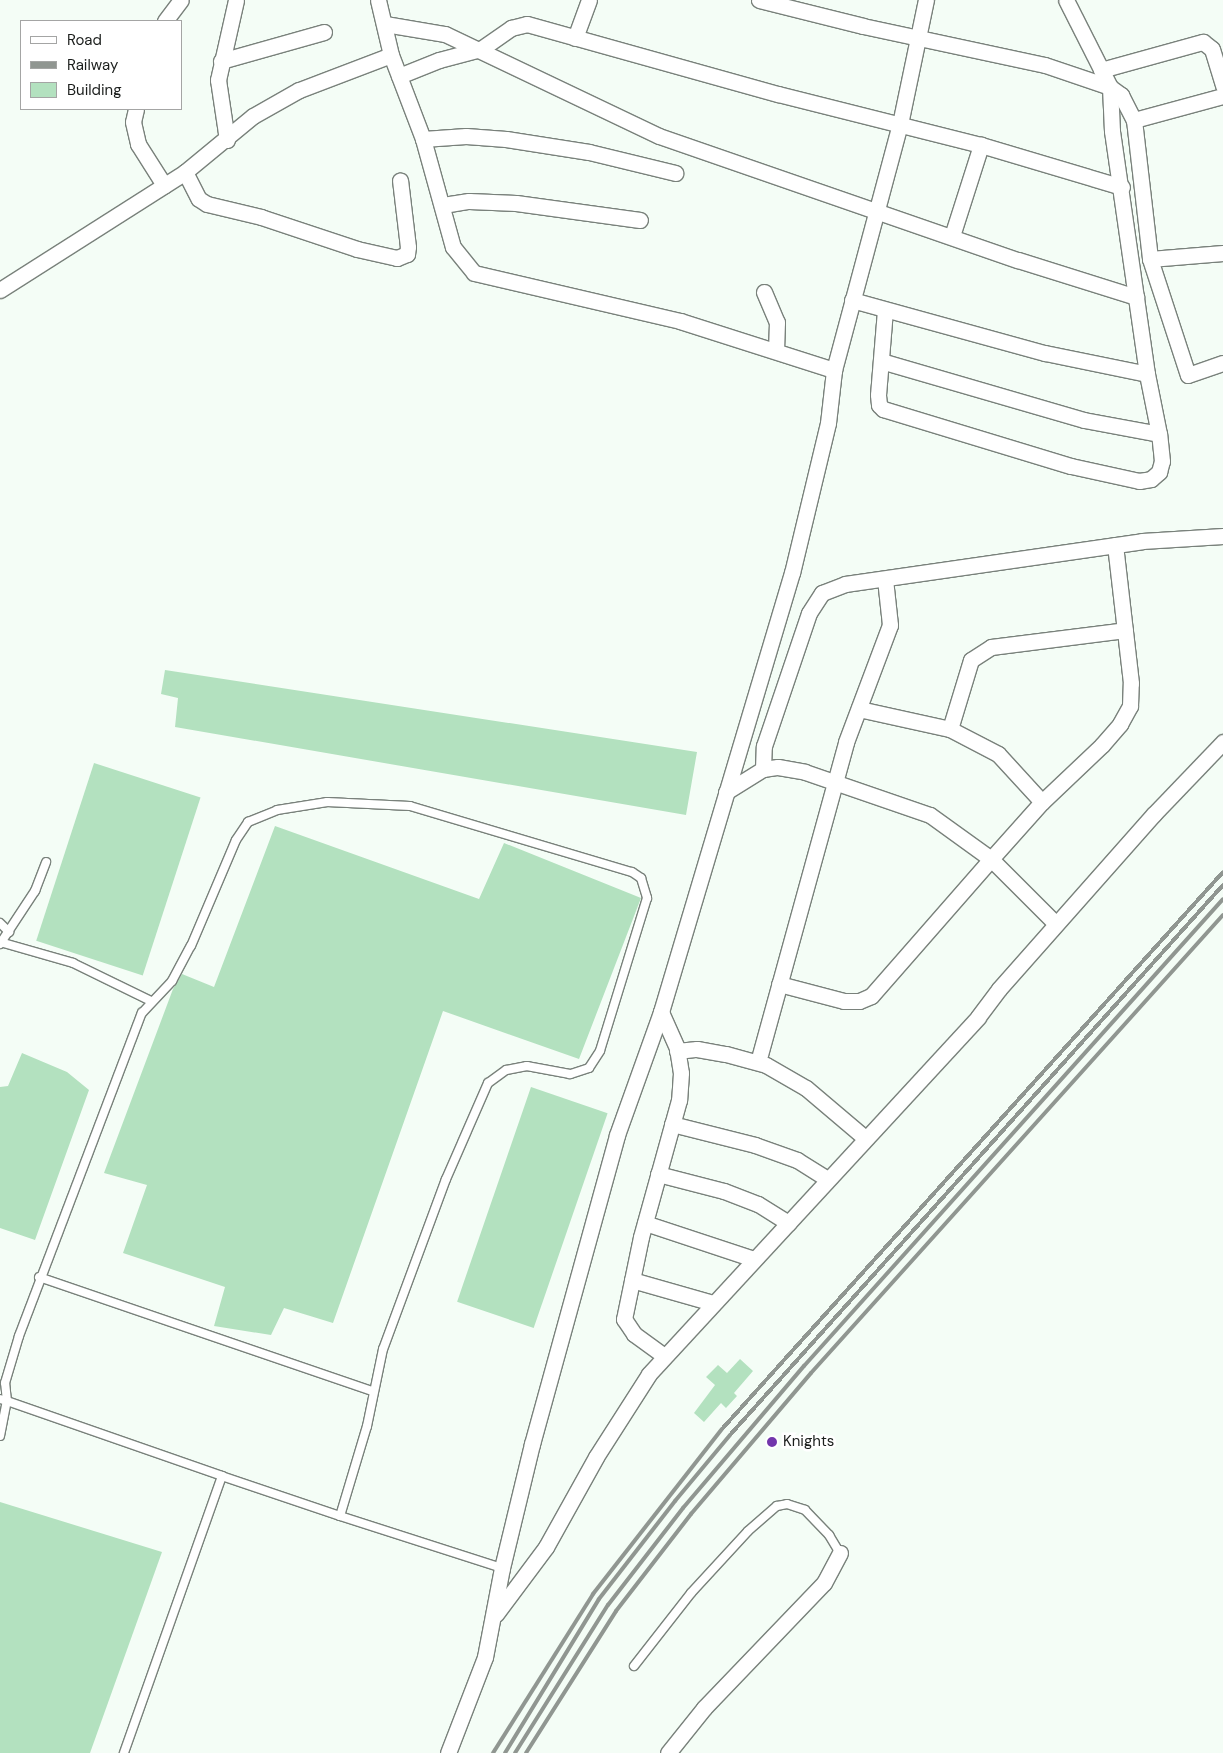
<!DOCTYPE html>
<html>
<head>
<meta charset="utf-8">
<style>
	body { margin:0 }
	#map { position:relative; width:1223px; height:1753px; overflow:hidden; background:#f4fdf6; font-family:"DM Sans",sans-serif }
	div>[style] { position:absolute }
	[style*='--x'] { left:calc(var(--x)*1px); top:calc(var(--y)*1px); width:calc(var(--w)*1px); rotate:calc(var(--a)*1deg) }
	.building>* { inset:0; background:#b3e1bf; transform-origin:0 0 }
	.roads { filter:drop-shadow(1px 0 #79817b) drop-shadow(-1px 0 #79817b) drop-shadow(0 1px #79817b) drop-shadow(0 -1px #79817b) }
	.lane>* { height:8px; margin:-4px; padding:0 4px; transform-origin:4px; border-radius:4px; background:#fff }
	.street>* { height:15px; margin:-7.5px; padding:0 7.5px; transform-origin:7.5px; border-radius:7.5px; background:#fff }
	.rail>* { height:4px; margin:-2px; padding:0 2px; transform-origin:2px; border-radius:2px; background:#909691 }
	.dots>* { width:14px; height:14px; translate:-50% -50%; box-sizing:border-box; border:2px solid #fff; border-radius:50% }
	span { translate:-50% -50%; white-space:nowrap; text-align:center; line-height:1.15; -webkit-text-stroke:5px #fff; paint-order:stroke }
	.poi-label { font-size:15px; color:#1b1e1c }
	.left { translate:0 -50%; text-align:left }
	.legend { position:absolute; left:20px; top:20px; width:162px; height:90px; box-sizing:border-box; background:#fff; border:1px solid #a4a5a4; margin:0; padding:6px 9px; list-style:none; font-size:15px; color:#1b1e1c }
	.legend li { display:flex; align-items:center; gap:10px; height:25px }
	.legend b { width:25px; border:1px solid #a4a5a4 }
</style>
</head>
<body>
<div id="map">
	<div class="building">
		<i style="clip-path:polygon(165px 670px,697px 752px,686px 815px,175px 727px,178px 698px,161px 694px)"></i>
		<i style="left:94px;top:763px;width:112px;height:187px;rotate:18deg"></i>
		<i style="clip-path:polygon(275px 826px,479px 899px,504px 843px,641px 898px,579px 1059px,443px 1011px,333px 1323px,284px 1308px,271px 1335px,214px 1326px,225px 1287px,123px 1253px,147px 1185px,104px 1173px,173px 989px,182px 974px,214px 987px)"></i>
		<i style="clip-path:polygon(22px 1053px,67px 1072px,89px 1090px,35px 1240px,0 1228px,0 1087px,8px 1086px)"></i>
		<i style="left:531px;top:1087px;width:81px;height:227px;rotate:19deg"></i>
		<i style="clip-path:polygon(740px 1359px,753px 1371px,734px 1393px,737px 1396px,726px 1408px,721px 1403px,704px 1422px,694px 1413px,715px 1385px,706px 1377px,718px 1365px,727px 1373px)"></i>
		<i style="clip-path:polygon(0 1502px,162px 1552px,90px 1753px,0 1753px)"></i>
	</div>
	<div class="roads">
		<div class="lane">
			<i style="--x:0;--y:923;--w:13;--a:45"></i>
			<i style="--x:0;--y:942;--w:76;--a:16"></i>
			<i style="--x:73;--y:963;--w:87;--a:26"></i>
			<i style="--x:0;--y:944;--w:64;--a:-56.6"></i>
			<i style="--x:35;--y:891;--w:31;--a:-69"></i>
			<i style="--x:39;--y:1277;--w:352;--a:18.9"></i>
			<i style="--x:0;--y:1399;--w:7;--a:16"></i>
			<i style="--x:7;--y:1401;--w:18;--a:-96"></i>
			<i style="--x:5;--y:1383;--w:49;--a:-73.4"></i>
			<i style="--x:19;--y:1336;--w:346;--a:-69.2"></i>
			<i style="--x:142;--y:1013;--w:44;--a:-46.8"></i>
			<i style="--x:172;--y:981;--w:40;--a:-62"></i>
			<i style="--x:191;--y:946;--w:115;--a:-67"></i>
			<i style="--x:236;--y:840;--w:22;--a:-56"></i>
			<i style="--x:248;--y:822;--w:31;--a:-22"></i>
			<i style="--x:277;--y:810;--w:51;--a:-9.1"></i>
			<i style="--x:327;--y:802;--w:83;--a:2.8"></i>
			<i style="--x:410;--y:806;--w:232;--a:16.6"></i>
			<i style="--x:632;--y:872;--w:11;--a:34"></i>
			<i style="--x:641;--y:878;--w:21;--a:73"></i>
			<i style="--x:647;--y:898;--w:160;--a:107.1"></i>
			<i style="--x:600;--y:1051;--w:20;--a:123"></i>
			<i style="--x:589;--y:1068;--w:20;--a:162"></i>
			<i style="--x:570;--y:1074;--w:44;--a:-169.5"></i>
			<i style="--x:527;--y:1066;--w:21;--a:169"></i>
			<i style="--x:506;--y:1070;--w:22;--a:144"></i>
			<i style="--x:488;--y:1083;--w:105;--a:113.6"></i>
			<i style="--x:446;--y:1179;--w:181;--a:110.3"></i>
			<i style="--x:383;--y:1349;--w:79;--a:101.7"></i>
			<i style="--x:367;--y:1426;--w:94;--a:106.7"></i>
			<i style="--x:340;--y:1516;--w:125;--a:-161.3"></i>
			<i style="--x:0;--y:1436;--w:36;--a:-79"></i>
			<i style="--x:7;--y:1401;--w:228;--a:19.2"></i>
			<i style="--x:222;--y:1476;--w:294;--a:109.5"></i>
			<i style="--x:340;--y:1516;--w:170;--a:17.8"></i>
			<i style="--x:634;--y:1666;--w:93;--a:-52"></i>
			<i style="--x:691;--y:1593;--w:84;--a:-47.4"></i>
			<i style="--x:748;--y:1531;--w:38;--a:-41"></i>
			<i style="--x:777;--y:1506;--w:10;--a:-11"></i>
			<i style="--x:787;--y:1504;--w:19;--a:18"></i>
			<i style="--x:805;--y:1510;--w:35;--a:46"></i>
			<i style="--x:829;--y:1535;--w:21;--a:59"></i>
		</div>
		<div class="street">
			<i style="--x:378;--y:0;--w:57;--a:76.7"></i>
			<i style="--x:391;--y:55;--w:90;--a:69.1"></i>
			<i style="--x:423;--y:139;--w:112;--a:74.5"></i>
			<i style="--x:453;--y:247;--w:33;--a:51"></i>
			<i style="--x:474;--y:273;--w:212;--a:13.1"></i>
			<i style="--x:680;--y:321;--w:162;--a:17.7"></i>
			<i style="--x:759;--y:0;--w:107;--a:14"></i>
			<i style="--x:863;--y:26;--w:186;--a:12.1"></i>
			<i style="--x:1045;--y:65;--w:69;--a:18.7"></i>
			<i style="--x:1110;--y:87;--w:14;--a:36"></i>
			<i style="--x:1121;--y:95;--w:28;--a:63"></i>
			<i style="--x:1134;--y:120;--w:140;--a:83.4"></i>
			<i style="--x:1150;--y:259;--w:122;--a:71.9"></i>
			<i style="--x:1188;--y:375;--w:37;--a:-19"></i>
			<i style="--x:165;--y:21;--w:26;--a:-53"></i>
			<i style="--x:385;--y:24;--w:61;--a:9.5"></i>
			<i style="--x:445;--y:34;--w:237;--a:25.5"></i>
			<i style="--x:659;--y:136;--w:380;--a:19.1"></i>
			<i style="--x:1018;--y:260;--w:124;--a:17.4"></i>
			<i style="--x:575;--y:38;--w:40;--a:-69.8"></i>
			<i style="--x:221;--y:61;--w:107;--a:-15.7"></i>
			<i style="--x:1101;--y:70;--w:106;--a:-15.4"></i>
			<i style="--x:1203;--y:42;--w:11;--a:38"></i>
			<i style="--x:1212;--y:49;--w:39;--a:73"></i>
			<i style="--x:399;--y:76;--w:43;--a:-21.8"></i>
			<i style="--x:439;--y:60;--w:43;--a:-14.7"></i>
			<i style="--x:481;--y:49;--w:37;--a:-35"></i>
			<i style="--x:511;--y:28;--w:16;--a:-14"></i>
			<i style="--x:527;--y:24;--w:261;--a:15.6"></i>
			<i style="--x:778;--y:94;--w:209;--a:14.1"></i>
			<i style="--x:981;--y:145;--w:147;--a:16.6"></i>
			<i style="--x:136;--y:109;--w:13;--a:103"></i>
			<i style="--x:133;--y:122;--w:23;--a:77"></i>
			<i style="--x:138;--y:144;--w:49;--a:57.6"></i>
			<i style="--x:1134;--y:120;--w:92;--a:-15.1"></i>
			<i style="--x:423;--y:139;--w:43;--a:-4"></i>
			<i style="--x:466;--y:136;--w:40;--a:4.3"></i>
			<i style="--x:506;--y:139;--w:84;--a:8.9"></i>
			<i style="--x:589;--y:152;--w:89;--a:13.7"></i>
			<i style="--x:227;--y:140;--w:61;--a:-98.5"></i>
			<i style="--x:218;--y:80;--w:82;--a:-77.3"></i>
			<i style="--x:185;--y:172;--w:30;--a:63"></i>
			<i style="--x:199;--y:199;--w:9;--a:32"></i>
			<i style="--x:207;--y:204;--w:56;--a:13.5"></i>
			<i style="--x:261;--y:217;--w:101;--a:18.4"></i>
			<i style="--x:357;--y:249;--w:41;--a:12.7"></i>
			<i style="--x:397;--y:258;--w:11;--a:-22"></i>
			<i style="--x:407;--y:254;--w:7;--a:-82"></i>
			<i style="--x:408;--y:247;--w:67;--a:-96.8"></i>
			<i style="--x:443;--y:205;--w:26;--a:-9"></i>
			<i style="--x:469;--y:201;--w:47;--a:2.4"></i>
			<i style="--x:516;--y:203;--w:125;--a:7.8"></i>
			<i style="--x:952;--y:236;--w:96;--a:-72.3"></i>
			<i style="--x:1150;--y:259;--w:73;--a:-4.7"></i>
			<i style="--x:0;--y:290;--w:219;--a:-32.5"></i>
			<i style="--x:185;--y:172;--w:88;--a:-39.5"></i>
			<i style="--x:253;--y:116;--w:53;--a:-29.5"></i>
			<i style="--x:299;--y:90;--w:98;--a:-20.8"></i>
			<i style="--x:764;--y:292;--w:33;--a:67"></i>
			<i style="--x:777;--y:322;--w:28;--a:92"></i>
			<i style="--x:852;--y:300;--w:200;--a:15.4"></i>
			<i style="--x:1045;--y:353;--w:104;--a:11.6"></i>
			<i style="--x:885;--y:310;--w:85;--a:94.7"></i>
			<i style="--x:878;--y:395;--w:10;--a:84"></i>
			<i style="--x:879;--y:405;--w:6;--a:45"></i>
			<i style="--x:883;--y:409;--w:196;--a:16.9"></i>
			<i style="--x:1071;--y:466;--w:70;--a:12.4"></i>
			<i style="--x:1139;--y:481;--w:12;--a:-9"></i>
			<i style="--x:1151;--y:479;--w:11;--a:-41"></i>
			<i style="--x:1159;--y:472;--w:11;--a:-75"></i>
			<i style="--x:1162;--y:461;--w:27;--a:-96"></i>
			<i style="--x:1159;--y:434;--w:61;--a:-101.3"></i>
			<i style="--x:1147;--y:374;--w:246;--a:-98.2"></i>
			<i style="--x:1112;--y:131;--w:44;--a:-92.6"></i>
			<i style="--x:1110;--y:87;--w:97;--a:-116.8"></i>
			<i style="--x:881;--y:361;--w:211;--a:16.2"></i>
			<i style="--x:1084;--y:420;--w:76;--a:10.6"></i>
			<i style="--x:859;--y:709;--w:93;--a:12.4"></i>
			<i style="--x:763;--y:769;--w:23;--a:-88"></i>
			<i style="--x:764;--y:746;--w:140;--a:-71.3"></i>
			<i style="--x:809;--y:613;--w:24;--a:-57"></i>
			<i style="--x:822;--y:593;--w:25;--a:-21"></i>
			<i style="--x:845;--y:584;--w:300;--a:-8.2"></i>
			<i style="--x:1142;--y:541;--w:81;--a:-3.5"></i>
			<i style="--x:726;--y:792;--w:44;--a:-31.9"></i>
			<i style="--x:763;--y:769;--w:15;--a:-8"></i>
			<i style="--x:778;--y:767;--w:27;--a:10"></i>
			<i style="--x:805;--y:772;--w:132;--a:19"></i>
			<i style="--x:930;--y:815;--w:75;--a:35.8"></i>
			<i style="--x:991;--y:859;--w:182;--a:131.2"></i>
			<i style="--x:871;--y:996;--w:13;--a:157"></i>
			<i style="--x:859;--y:1001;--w:15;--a:180"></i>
			<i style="--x:844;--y:1001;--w:67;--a:-165.3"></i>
			<i style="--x:1042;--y:802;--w:65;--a:-132.5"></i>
			<i style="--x:998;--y:754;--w:54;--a:-152.5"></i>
			<i style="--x:950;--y:729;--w:72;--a:-73.1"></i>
			<i style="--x:971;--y:660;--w:24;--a:-33"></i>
			<i style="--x:991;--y:647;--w:135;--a:-7.2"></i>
			<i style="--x:1056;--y:924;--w:92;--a:-135"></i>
			<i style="--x:991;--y:859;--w:76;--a:-48.2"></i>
			<i style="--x:1042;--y:802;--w:83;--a:-43.5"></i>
			<i style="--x:1102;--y:745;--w:28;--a:-49"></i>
			<i style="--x:1120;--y:724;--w:21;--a:-61"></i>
			<i style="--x:1130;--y:706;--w:23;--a:-88"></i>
			<i style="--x:1131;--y:683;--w:139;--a:-96.6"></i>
			<i style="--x:661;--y:1012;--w:39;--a:66"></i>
			<i style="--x:677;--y:1048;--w:25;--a:81"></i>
			<i style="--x:681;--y:1073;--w:27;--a:94"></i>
			<i style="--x:679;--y:1100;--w:142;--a:105.5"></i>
			<i style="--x:641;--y:1237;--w:84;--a:101.7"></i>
			<i style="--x:624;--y:1319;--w:18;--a:56"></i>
			<i style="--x:634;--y:1334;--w:37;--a:36"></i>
			<i style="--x:677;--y:1051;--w:20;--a:-6"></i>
			<i style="--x:697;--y:1049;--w:29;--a:10"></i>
			<i style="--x:726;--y:1054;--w:41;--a:15.4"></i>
			<i style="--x:766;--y:1065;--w:46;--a:29.9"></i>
			<i style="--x:806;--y:1088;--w:77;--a:40.3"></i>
			<i style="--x:758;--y:1062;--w:332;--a:-74.6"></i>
			<i style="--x:846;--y:742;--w:125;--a:-69.4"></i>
			<i style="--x:890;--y:625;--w:46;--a:-96.2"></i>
			<i style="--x:672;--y:1124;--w:86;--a:14.2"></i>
			<i style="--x:755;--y:1145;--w:45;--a:19.7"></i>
			<i style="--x:797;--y:1160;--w:36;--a:32"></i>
			<i style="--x:658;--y:1174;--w:68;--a:14.4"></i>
			<i style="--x:724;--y:1191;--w:36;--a:21"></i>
			<i style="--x:758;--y:1204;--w:36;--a:32"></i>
			<i style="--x:645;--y:1223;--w:115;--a:18.3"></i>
			<i style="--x:632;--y:1280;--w:84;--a:15.9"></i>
			<i style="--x:496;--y:1614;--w:84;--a:-53.3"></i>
			<i style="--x:546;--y:1547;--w:103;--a:-60.9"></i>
			<i style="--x:596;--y:1457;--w:98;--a:-57.4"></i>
			<i style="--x:649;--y:1374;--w:485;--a:-47.3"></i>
			<i style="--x:978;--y:1017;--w:35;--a:-53"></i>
			<i style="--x:999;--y:989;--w:234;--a:-48.5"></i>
			<i style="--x:1154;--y:814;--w:100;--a:-46.2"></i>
			<i style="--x:448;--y:1753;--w:103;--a:-68.9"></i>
			<i style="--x:485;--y:1657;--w:91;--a:-79.2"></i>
			<i style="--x:502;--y:1568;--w:128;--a:-76.4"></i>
			<i style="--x:532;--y:1444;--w:320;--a:-74.6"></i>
			<i style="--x:617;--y:1135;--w:131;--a:-70.3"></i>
			<i style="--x:661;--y:1012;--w:458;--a:-73.4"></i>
			<i style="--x:792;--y:573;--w:154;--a:-76.5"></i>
			<i style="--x:828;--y:423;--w:53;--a:-83.5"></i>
			<i style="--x:834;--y:370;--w:255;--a:-75"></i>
			<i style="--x:900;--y:124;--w:127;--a:-78.2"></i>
			<i style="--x:668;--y:1753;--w:58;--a:-51.3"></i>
			<i style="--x:704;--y:1708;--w:173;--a:-46.2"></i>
			<i style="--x:824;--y:1583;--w:34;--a:-62"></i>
		</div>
	</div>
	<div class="rail">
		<i style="--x:493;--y:1753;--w:188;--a:-57.8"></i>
		<i style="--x:593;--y:1594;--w:209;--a:-52"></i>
		<i style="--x:722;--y:1429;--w:749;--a:-48.03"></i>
		<i style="--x:505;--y:1753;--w:180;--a:-58.6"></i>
		<i style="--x:599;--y:1599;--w:124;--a:-52.2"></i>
		<i style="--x:675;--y:1501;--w:86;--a:-50.2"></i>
		<i style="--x:730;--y:1435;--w:739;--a:-48.13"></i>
		<i style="--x:515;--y:1753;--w:175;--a:-57.9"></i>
		<i style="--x:608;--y:1605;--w:123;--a:-52.3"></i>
		<i style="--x:683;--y:1508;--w:187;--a:-49.6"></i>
		<i style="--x:804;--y:1366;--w:627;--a:-48.1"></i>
		<i style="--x:526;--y:1753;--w:168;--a:-57.6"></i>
		<i style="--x:616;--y:1611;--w:123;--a:-52.3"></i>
		<i style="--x:691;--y:1514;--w:185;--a:-49.6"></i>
		<i style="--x:811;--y:1373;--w:616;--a:-48.03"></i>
	</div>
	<div class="dots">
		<i style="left:772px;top:1442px;background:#7236ac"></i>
	</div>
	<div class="poi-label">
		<span class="left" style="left:783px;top:1442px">Knights</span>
	</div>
	<ul class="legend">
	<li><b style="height:6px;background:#fff"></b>Road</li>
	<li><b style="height:6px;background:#909691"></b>Railway</li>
	<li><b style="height:14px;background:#b3e1bf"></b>Building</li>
	</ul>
</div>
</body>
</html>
